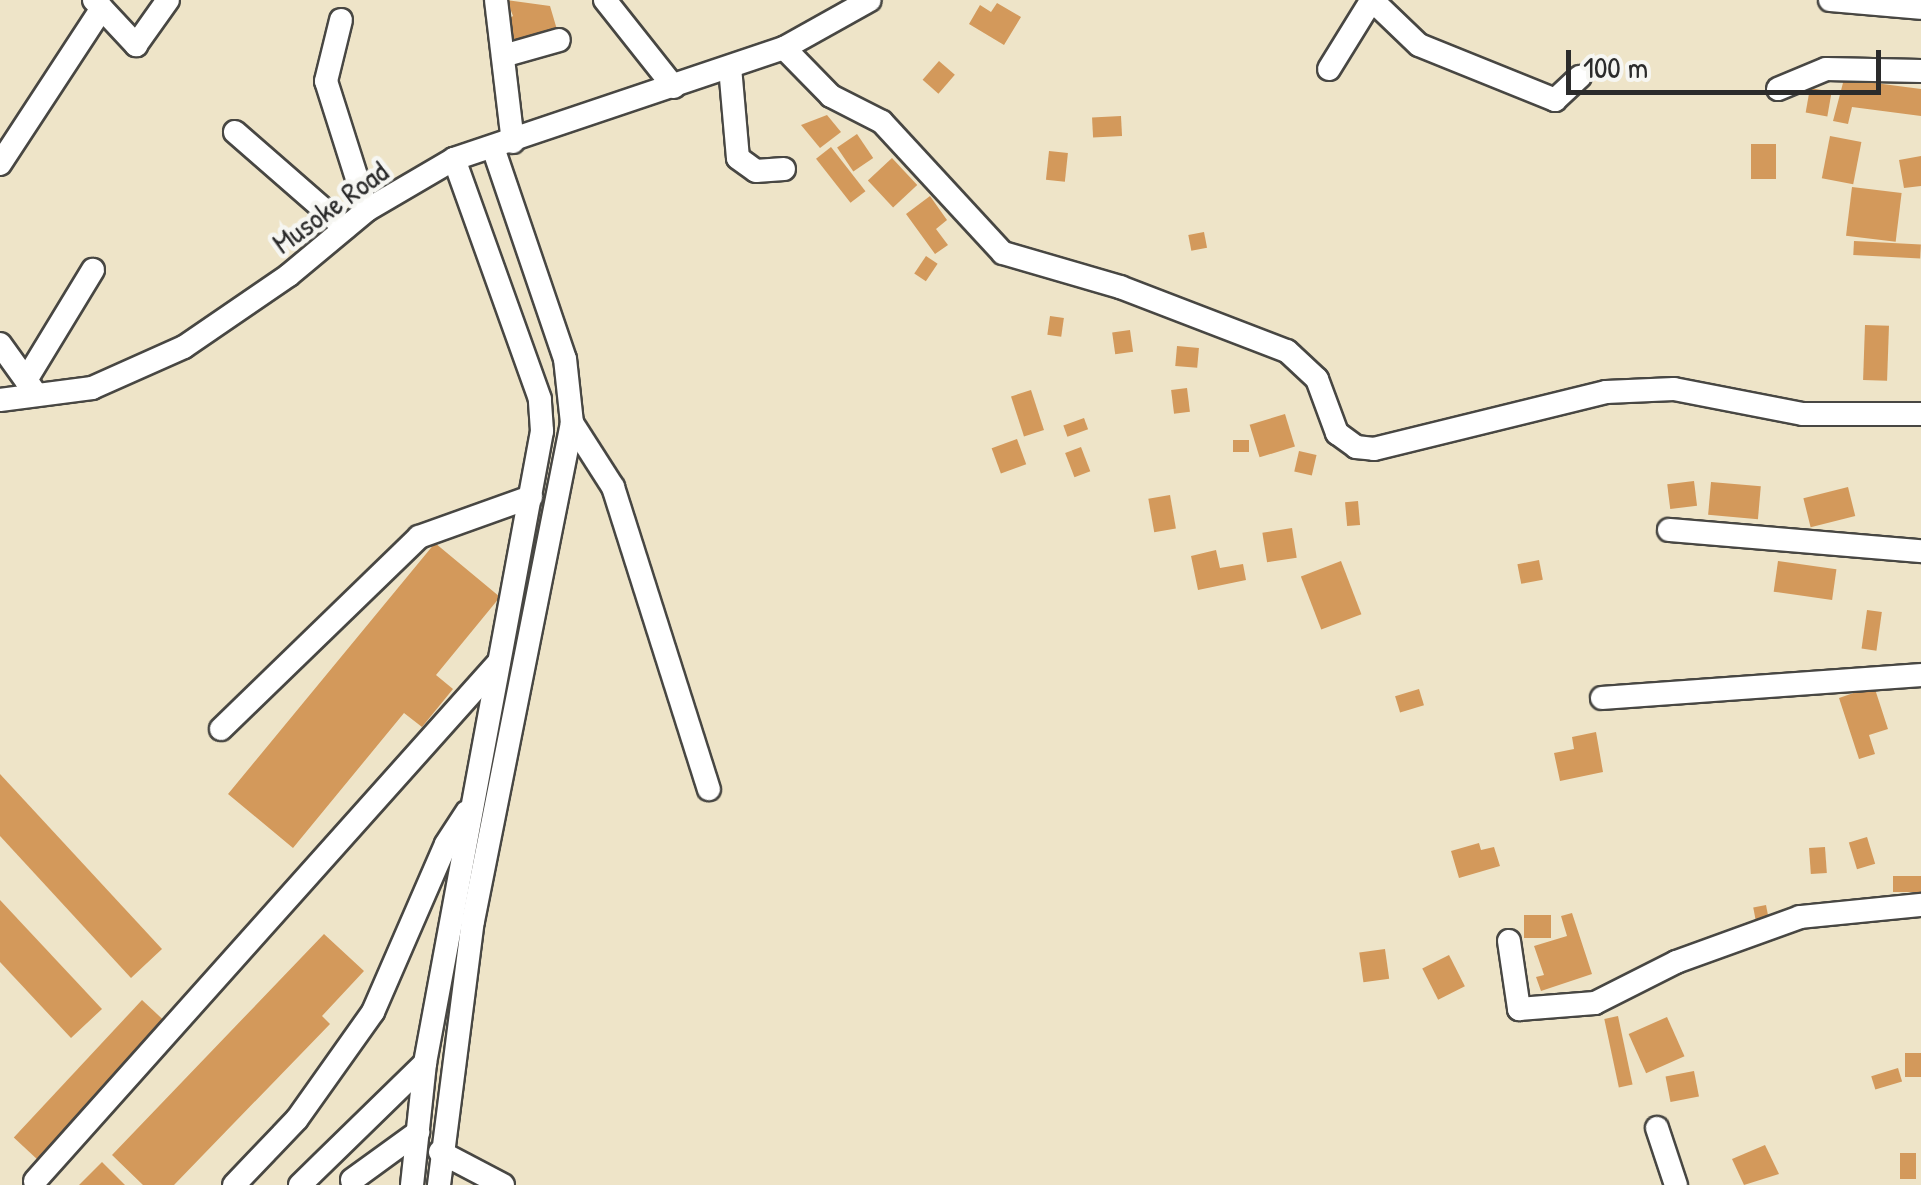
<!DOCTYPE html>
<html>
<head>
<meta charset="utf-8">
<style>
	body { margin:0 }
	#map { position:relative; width:1921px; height:1185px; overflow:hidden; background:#eee4c8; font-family:"Patrick Hand",sans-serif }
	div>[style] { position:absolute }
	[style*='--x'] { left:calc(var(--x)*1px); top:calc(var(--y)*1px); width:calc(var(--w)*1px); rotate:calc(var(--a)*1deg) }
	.building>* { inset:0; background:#d3995b; transform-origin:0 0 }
	.roads { filter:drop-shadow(2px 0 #484743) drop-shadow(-2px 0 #484743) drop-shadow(0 2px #484743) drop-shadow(0 -2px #484743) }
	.minor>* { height:22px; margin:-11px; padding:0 11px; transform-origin:11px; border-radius:11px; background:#fff }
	span { translate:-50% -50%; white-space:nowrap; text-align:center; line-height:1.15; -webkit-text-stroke:9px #f6f6f2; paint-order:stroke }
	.street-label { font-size:30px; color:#2b2b2b }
	.scale { position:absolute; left:1566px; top:50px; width:315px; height:45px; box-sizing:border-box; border:5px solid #2b2b2b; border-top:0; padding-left:12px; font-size:30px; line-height:35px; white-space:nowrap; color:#2b2b2b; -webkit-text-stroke:8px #f6f6f2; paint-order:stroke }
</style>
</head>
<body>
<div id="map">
	<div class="building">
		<i style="clip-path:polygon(507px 0,550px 6px,558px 33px,506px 48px,504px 22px,513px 16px)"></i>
		<i style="clip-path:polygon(997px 3px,1021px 17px,1004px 45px,969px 24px,980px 5px,991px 12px)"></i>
		<i style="left:939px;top:61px;width:21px;height:25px;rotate:41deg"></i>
		<i style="clip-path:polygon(1844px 79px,1921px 89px,1921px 116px,1852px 107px,1848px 124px,1833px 121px)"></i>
		<i style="left:1810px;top:88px;width:22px;height:25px;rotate:10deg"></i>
		<i style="clip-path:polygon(827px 115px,841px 132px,820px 148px,801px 125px)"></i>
		<i style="left:1121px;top:116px;width:20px;height:29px;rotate:87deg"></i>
		<i style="left:857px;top:134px;width:29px;height:24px;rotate:56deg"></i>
		<i style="left:1830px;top:136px;width:32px;height:43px;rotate:11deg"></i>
		<i style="left:1751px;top:144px;width:25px;height:35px"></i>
		<i style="left:831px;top:147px;width:56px;height:19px;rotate:52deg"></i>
		<i style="left:1049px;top:151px;width:19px;height:29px;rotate:6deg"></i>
		<i style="clip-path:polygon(1921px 156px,1921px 186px,1904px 188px,1899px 160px)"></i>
		<i style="left:892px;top:158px;width:37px;height:33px;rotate:47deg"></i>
		<i style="left:1852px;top:187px;width:50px;height:49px;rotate:7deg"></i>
		<i style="clip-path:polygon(930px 196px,947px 220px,936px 229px,948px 245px,935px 254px,906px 214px)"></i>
		<i style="left:1204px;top:232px;width:16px;height:16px;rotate:79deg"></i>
		<i style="left:1854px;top:241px;width:67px;height:14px;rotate:3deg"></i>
		<i style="left:926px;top:256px;width:14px;height:21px;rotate:34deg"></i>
		<i style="left:1050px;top:316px;width:14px;height:19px;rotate:8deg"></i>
		<i style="left:1865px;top:325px;width:24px;height:55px;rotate:2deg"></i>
		<i style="left:1130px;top:330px;width:22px;height:18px;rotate:82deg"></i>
		<i style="left:1177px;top:346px;width:22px;height:20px;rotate:5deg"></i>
		<i style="left:1187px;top:388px;width:24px;height:16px;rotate:83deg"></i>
		<i style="left:1031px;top:390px;width:42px;height:21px;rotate:72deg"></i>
		<i style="left:1285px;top:414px;width:34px;height:37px;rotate:73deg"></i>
		<i style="left:1084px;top:418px;width:12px;height:22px;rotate:70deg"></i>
		<i style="left:1017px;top:439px;width:27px;height:27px;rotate:70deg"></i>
		<i style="left:1233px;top:440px;width:16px;height:12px"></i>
		<i style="left:1081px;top:447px;width:26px;height:17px;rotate:69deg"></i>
		<i style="left:1299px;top:451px;width:18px;height:21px;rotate:13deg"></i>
		<i style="left:1694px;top:481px;width:25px;height:27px;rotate:83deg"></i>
		<i style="left:1711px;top:482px;width:50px;height:33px;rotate:5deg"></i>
		<i style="left:1848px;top:487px;width:30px;height:46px;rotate:76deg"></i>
		<i style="left:1170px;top:495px;width:34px;height:22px;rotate:80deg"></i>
		<i style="left:1358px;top:501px;width:24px;height:13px;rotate:85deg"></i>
		<i style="left:1292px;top:528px;width:30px;height:30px;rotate:81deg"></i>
		<i style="clip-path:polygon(435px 543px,500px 597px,436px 675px,453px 689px,422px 727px,404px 713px,293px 848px,228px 794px)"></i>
		<i style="clip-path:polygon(1216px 550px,1220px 568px,1243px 564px,1246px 580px,1198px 590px,1191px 556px)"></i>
		<i style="left:1539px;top:560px;width:20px;height:22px;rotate:79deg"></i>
		<i style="left:1341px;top:561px;width:57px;height:43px;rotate:69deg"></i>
		<i style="left:1778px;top:561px;width:59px;height:31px;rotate:8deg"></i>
		<i style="left:1867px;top:610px;width:15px;height:39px;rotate:8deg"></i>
		<i style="clip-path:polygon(1874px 686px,1888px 729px,1869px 735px,1875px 754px,1859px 759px,1839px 698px)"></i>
		<i style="left:1419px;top:689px;width:17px;height:25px;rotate:73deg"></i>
		<i style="clip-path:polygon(1596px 732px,1603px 772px,1560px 781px,1554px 753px,1574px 749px,1572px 737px)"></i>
		<i style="clip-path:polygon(0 774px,162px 949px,131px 978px,0 836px)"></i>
		<i style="left:1867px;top:837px;width:28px;height:19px;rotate:73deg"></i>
		<i style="clip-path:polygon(1479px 843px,1481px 850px,1494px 847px,1500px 866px,1459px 878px,1451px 851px)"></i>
		<i style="left:1825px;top:847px;width:26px;height:16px;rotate:86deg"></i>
		<i style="left:1893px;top:876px;width:28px;height:16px"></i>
		<i style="clip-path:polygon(0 900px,102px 1009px,71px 1038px,0 962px)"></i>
		<i style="left:1766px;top:905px;width:15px;height:13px;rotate:79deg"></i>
		<i style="clip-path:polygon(1572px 913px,1592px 974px,1541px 991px,1536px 977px,1544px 975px,1534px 946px,1567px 936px,1561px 916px)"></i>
		<i style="left:1551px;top:915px;width:23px;height:27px;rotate:90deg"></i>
		<i style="clip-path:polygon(324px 934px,364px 971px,322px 1016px,330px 1024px,174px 1185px,143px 1185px,112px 1155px)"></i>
		<i style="left:1385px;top:949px;width:30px;height:26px;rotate:82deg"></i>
		<i style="left:1449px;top:955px;width:35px;height:30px;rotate:63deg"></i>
		<i style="left:142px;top:1000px;width:40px;height:188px;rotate:43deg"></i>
		<i style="left:1618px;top:1016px;width:70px;height:14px;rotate:78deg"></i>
		<i style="left:1667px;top:1017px;width:43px;height:42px;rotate:66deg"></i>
		<i style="left:1905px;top:1053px;width:16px;height:24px"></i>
		<i style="left:1898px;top:1068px;width:14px;height:28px;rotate:73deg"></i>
		<i style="left:1694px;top:1071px;width:26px;height:29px;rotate:79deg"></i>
		<i style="clip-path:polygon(1765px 1145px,1779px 1174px,1744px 1185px,1732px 1159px)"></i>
		<i style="left:1900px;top:1153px;width:16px;height:26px"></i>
		<i style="clip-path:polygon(102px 1162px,125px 1185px,79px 1185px)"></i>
	</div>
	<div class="roads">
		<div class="minor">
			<i style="--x:94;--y:0;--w:62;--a:47"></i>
			<i style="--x:136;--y:45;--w:55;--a:-54.6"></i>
			<i style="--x:496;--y:0;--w:143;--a:83.2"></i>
			<i style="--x:605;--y:0;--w:111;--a:51.6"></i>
			<i style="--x:1372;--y:0;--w:65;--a:43.8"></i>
			<i style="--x:1419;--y:45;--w:147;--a:22"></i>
			<i style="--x:1555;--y:100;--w:34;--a:-43"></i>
			<i style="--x:1830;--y:0;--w:91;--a:5"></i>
			<i style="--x:341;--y:20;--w:63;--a:103.8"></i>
			<i style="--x:326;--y:81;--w:135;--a:72.4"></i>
			<i style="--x:784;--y:48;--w:67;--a:45.6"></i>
			<i style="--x:831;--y:96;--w:57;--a:27"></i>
			<i style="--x:882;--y:122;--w:178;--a:47.3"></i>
			<i style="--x:1003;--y:253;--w:122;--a:16.2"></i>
			<i style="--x:1120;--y:287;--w:179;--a:21"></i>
			<i style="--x:1287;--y:351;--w:41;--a:43"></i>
			<i style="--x:1317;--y:379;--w:58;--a:69.7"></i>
			<i style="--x:1337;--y:433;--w:24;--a:36"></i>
			<i style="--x:1356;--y:447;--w:18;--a:6"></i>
			<i style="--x:1374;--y:449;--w:239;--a:-13.8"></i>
			<i style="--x:1606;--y:392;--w:68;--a:-2.5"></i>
			<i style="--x:1674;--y:389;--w:131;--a:11"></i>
			<i style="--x:1803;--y:414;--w:118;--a:0"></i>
			<i style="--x:503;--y:56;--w:58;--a:-15.9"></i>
			<i style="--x:730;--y:67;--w:91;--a:85"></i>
			<i style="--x:738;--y:158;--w:22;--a:36"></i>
			<i style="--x:756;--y:171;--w:28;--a:-4"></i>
			<i style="--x:1329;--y:69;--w:80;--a:-58.3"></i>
			<i style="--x:1778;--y:89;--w:52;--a:-22.6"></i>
			<i style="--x:1826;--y:69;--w:95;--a:1.2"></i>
			<i style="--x:235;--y:132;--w:146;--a:41.1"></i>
			<i style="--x:0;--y:164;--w:186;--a:-56.8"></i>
			<i style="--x:0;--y:344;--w:57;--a:54.3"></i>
			<i style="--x:26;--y:380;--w:129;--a:-58.7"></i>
			<i style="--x:0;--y:400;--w:93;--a:-7.4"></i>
			<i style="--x:92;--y:388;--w:101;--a:-24"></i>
			<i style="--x:184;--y:347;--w:127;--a:-34.4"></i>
			<i style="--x:289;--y:275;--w:102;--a:-39.8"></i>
			<i style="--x:367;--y:210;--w:101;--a:-30.4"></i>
			<i style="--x:454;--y:159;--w:348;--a:-18.6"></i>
			<i style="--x:784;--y:48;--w:98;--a:-29.2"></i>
			<i style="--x:572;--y:423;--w:76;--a:57.4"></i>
			<i style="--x:613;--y:487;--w:317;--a:72.4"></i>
			<i style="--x:1669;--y:530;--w:253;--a:4.8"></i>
			<i style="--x:1602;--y:698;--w:320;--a:-4.1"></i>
			<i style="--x:221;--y:729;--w:276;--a:-44.1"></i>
			<i style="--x:419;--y:537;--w:119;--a:-19.7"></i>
			<i style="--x:1509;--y:941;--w:69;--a:81.6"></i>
			<i style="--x:1519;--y:1009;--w:76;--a:-4.5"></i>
			<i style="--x:1595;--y:1003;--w:91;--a:-26.8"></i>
			<i style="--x:1676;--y:962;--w:132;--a:-19.9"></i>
			<i style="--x:1800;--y:917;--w:122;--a:-5.7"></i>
			<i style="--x:1657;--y:1128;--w:60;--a:71.6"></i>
			<i style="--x:440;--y:1152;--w:71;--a:27.6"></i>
			<i style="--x:352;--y:1180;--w:82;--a:-36"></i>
			<i style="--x:35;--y:1181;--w:696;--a:-48.2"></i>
			<i style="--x:234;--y:1185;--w:91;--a:-46.3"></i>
			<i style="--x:297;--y:1119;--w:131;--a:-54.6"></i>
			<i style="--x:373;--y:1012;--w:183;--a:-66.5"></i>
			<i style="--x:446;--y:844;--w:38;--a:-57"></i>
			<i style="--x:300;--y:1185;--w:175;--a:-44.3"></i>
			<i style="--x:412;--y:1185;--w:123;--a:-83.9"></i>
			<i style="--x:425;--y:1063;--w:643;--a:-79.51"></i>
			<i style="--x:542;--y:431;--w:32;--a:-94"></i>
			<i style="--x:540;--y:399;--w:255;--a:-109.7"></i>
			<i style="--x:439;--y:1185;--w:266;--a:-82.7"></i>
			<i style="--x:473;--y:921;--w:508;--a:-78.76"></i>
			<i style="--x:572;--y:423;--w:64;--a:-96.2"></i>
			<i style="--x:565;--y:359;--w:224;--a:-108.8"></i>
		</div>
	</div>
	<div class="street-label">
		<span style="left:330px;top:207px;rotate:-36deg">Musoke Road</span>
	</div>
	<div class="scale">100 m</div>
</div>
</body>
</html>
